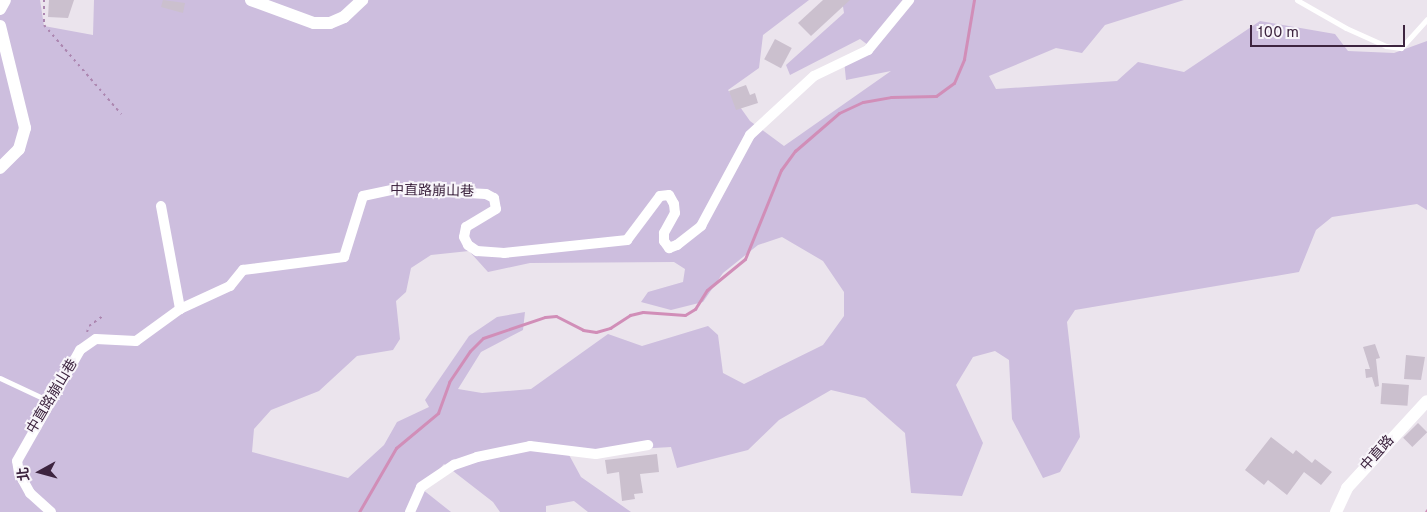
<!DOCTYPE html>
<html>
<head>
<meta charset="utf-8">
<style>
	body { margin:0 }
	#map { position:relative; width:1427px; height:512px; overflow:hidden; background:#ebe4ed; font-family:Overpass,"Noto Sans TC",sans-serif }
	div>[style] { position:absolute }
	[style*='--x'] { left:calc(var(--x)*1px); top:calc(var(--y)*1px); width:calc(var(--w)*1px); rotate:calc(var(--a)*1deg) }
	.green>* { inset:0; background:#cdbede }
	.stream>* { height:3px; margin:-1.5px; padding:0 1.5px; transform-origin:1.5px; border-radius:1.5px; background:#d18eb8 }
	.building>* { inset:0; background:#cbc0ce; transform-origin:0 0 }
	.path>* { height:2px; margin-top:-1px; transform-origin:0; background:repeating-linear-gradient(90deg,#ac86b0 0 2.5px,transparent 0 6.5px) }
	.service>* { height:5px; margin:-2.5px; padding:0 2.5px; transform-origin:2.5px; border-radius:2.5px; background:#fff }
	.minor>* { height:10px; margin:-5px; padding:0 5px; transform-origin:5px; border-radius:5px; background:#fff }
	.tertiary>* { height:12px; margin:-6px; padding:0 6px; transform-origin:6px; border-radius:6px; background:#fff }
	span { translate:-50% -50%; white-space:nowrap; text-align:center; line-height:1.15; -webkit-text-stroke:4px #f8f5fa; paint-order:stroke }
	.street-label { font-size:14px; color:#3d243f }
	.north { position:absolute; left:15px; top:447px; width:50px; height:50px; -webkit-text-stroke:4px #f8f5fa; paint-order:stroke; rotate:263deg; font-size:14px; font-weight:700; line-height:20px; text-align:center; color:#3d243f }
	.north::after { content:''; display:block; margin:auto; width:18px; height:22px; background:#3d243f; clip-path:polygon(50% 0,100% 100%,50% 72%,0 100%) }
	.scale { position:absolute; left:1250px; top:25px; width:155px; height:22px; box-sizing:border-box; border:2px solid #3d243f; border-top:0; padding-left:6px; font-size:15px; line-height:18px; white-space:nowrap; color:#3d243f; -webkit-text-stroke:4px #f8f5fa; paint-order:stroke }
</style>
</head>
<body>
<div id="map">
	<div class="green">
		<i style="clip-path:polygon(evenodd,0 0,40px 0,44px 26px,93px 35px,94px 0,809px 0,763px 35px,759px 68px,728px 90px,750px 121px,784px 146px,891px 71px,846px 80px,844px 60px,868px 45px,860px 39px,790px 75px,786px 65px,844px 13px,842px 0,1184px 0,1105px 25px,1082px 53px,1056px 48px,989px 76px,996px 89px,1117px 81px,1138px 62px,1184px 72px,1260px 21px,1335px 34px,1348px 51px,1394px 53px,1427px 41px,1427px 210px,1417px 204px,1332px 217px,1316px 230px,1299px 272px,1075px 310px,1067px 322px,1080px 437px,1060px 472px,1043px 478px,1012px 419px,1009px 360px,995px 351px,973px 357px,956px 385px,983px 443px,962px 496px,911px 493px,905px 433px,865px 398px,831px 390px,779px 420px,748px 450px,677px 468px,671px 447px,568px 453px,581px 477px,631px 512px,588px 512px,574px 501px,546px 506px,546px 512px,500px 512px,493px 502px,444px 464px,422px 489px,451px 512px,0 512px,0 0,782px 237px,823px 261px,844px 292px,844px 316px,823px 345px,744px 384px,723px 373px,718px 335px,708px 326px,642px 346px,608px 334px,531px 389px,482px 393px,458px 389px,481px 352px,523px 330px,525px 312px,497px 317px,469px 336px,425px 400px,429px 407px,397px 422px,384px 445px,348px 478px,252px 452px,254px 429px,271px 410px,319px 391px,357px 356px,393px 350px,400px 339px,396px 301px,406px 292px,411px 268px,431px 255px,469px 251px,488px 272px,530px 263px,674px 262px,685px 269px,683px 282px,648px 292px,641px 302px,671px 310px,703px 302px,723px 273px,758px 245px,782px 237px)"></i>
	</div>
	<div class="stream">
		<i style="--x:359;--y:512;--w:74;--a:-60"></i>
		<i style="--x:396;--y:448;--w:55;--a:-39.8"></i>
		<i style="--x:438;--y:413;--w:33;--a:-70"></i>
		<i style="--x:449;--y:382;--w:37;--a:-56"></i>
		<i style="--x:470;--y:351;--w:18;--a:-45"></i>
		<i style="--x:483;--y:338;--w:65;--a:-18.7"></i>
		<i style="--x:545;--y:317;--w:11;--a:-5"></i>
		<i style="--x:556;--y:316;--w:30;--a:27"></i>
		<i style="--x:583;--y:330;--w:13;--a:9"></i>
		<i style="--x:596;--y:332;--w:15;--a:-16"></i>
		<i style="--x:610;--y:328;--w:24;--a:-33"></i>
		<i style="--x:630;--y:315;--w:13;--a:-13"></i>
		<i style="--x:643;--y:312;--w:42;--a:4.1"></i>
		<i style="--x:685;--y:315;--w:12;--a:-31"></i>
		<i style="--x:695;--y:309;--w:22;--a:-58"></i>
		<i style="--x:707;--y:290;--w:49;--a:-39.2"></i>
		<i style="--x:745;--y:259;--w:96;--a:-68"></i>
		<i style="--x:781;--y:170;--w:24;--a:-54"></i>
		<i style="--x:795;--y:151;--w:58;--a:-40.8"></i>
		<i style="--x:839;--y:113;--w:26;--a:-25"></i>
		<i style="--x:863;--y:102;--w:28;--a:-10"></i>
		<i style="--x:891;--y:97;--w:45;--a:-1.3"></i>
		<i style="--x:936;--y:96;--w:22;--a:-36"></i>
		<i style="--x:954;--y:83;--w:26;--a:-67"></i>
		<i style="--x:964;--y:59;--w:60;--a:-80.4"></i>
		<i style="--x:1426;--y:512;--w:2;--a:-63"></i>
	</div>
	<div class="building">
		<i style="clip-path:polygon(49px 0,74px 0,68px 18px,48px 17px)"></i>
		<i style="clip-path:polygon(163px 0,185px 3px,183px 13px,161px 7px)"></i>
		<i style="clip-path:polygon(823px 0,850px 0,811px 36px,798px 23px)"></i>
		<i style="left:775px;top:39px;width:19px;height:23px;rotate:28deg"></i>
		<i style="clip-path:polygon(746px 85px,750px 95px,755px 93px,758px 103px,736px 110px,729px 91px)"></i>
		<i style="clip-path:polygon(1375px 344px,1380px 358px,1376px 359px,1379px 386px,1375px 387px,1372px 377px,1366px 378px,1365px 369px,1370px 369px,1363px 347px)"></i>
		<i style="clip-path:polygon(1406px 355px,1425px 357px,1421px 380px,1404px 379px)"></i>
		<i style="left:1382px;top:383px;width:27px;height:21px;rotate:4deg"></i>
		<i style="left:1418px;top:423px;width:13px;height:21px;rotate:45deg"></i>
		<i style="clip-path:polygon(1271px 437px,1293px 454px,1296px 450px,1312px 463px,1315px 459px,1332px 472px,1321px 485px,1304px 472px,1287px 495px,1268px 480px,1264px 485px,1245px 470px)"></i>
		<i style="clip-path:polygon(657px 454px,659px 472px,640px 474px,643px 493px,634px 494px,635px 499px,622px 501px,619px 472px,607px 474px,605px 460px)"></i>
	</div>
	<div class="path">
		<i style="--x:44;--y:0;--w:25;--a:90"></i>
		<i style="--x:44;--y:25;--w:118;--a:49.1"></i>
		<i style="--x:87;--y:332;--w:6;--a:-72"></i>
		<i style="--x:89;--y:326;--w:19;--a:-36"></i>
	</div>
	<div class="service">
		<i style="--x:1297;--y:0;--w:56;--a:29.7"></i>
		<i style="--x:1346;--y:28;--w:44;--a:24.2"></i>
		<i style="--x:1386;--y:46;--w:15;--a:8"></i>
		<i style="--x:1401;--y:48;--w:39;--a:-48"></i>
		<i style="--x:0;--y:378;--w:56;--a:25.2"></i>
	</div>
	<div class="minor">
		<i style="--x:161;--y:206;--w:105;--a:79.5"></i>
		<i style="--x:51;--y:512;--w:28;--a:-138"></i>
		<i style="--x:30;--y:493;--w:23;--a:-119"></i>
		<i style="--x:19;--y:473;--w:12;--a:-99"></i>
		<i style="--x:17;--y:461;--w:128;--a:-60.4"></i>
		<i style="--x:80;--y:350;--w:19;--a:-35"></i>
		<i style="--x:96;--y:339;--w:40;--a:2.9"></i>
		<i style="--x:136;--y:341;--w:54;--a:-36"></i>
		<i style="--x:180;--y:309;--w:55;--a:-24.7"></i>
		<i style="--x:230;--y:286;--w:21;--a:-51"></i>
		<i style="--x:243;--y:270;--w:102;--a:-7.3"></i>
		<i style="--x:344;--y:257;--w:64;--a:-72.7"></i>
		<i style="--x:363;--y:196;--w:33;--a:-12"></i>
		<i style="--x:395;--y:189;--w:91;--a:3.1"></i>
		<i style="--x:486;--y:194;--w:9;--a:27"></i>
		<i style="--x:494;--y:198;--w:11;--a:80"></i>
		<i style="--x:496;--y:209;--w:35;--a:149"></i>
		<i style="--x:466;--y:227;--w:10;--a:101"></i>
		<i style="--x:464;--y:237;--w:9;--a:63"></i>
		<i style="--x:468;--y:245;--w:11;--a:34"></i>
		<i style="--x:477;--y:251;--w:27;--a:4"></i>
		<i style="--x:504;--y:253;--w:124;--a:-6"></i>
		<i style="--x:627;--y:240;--w:55;--a:-53.1"></i>
		<i style="--x:660;--y:196;--w:9;--a:-6"></i>
		<i style="--x:669;--y:195;--w:10;--a:61"></i>
		<i style="--x:674;--y:204;--w:9;--a:84"></i>
		<i style="--x:675;--y:213;--w:23;--a:119"></i>
		<i style="--x:664;--y:233;--w:8;--a:90"></i>
		<i style="--x:664;--y:241;--w:9;--a:54"></i>
		<i style="--x:669;--y:248;--w:9;--a:-21"></i>
		<i style="--x:677;--y:245;--w:31;--a:-38"></i>
		<i style="--x:701;--y:226;--w:103;--a:-61.7"></i>
		<i style="--x:750;--y:135;--w:87;--a:-42.7"></i>
		<i style="--x:814;--y:76;--w:60;--a:-25.7"></i>
		<i style="--x:868;--y:50;--w:65;--a:-50.6"></i>
		<i style="--x:410;--y:512;--w:27;--a:-66"></i>
		<i style="--x:421;--y:487;--w:40;--a:-34"></i>
		<i style="--x:454;--y:465;--w:24;--a:-19"></i>
		<i style="--x:477;--y:457;--w:54;--a:-11.7"></i>
		<i style="--x:530;--y:446;--w:66;--a:6.9"></i>
		<i style="--x:596;--y:454;--w:53;--a:-9.8"></i>
	</div>
	<div class="tertiary">
		<i style="--x:251;--y:0;--w:67;--a:20.1"></i>
		<i style="--x:314;--y:23;--w:16;--a:0"></i>
		<i style="--x:330;--y:23;--w:15;--a:-23"></i>
		<i style="--x:344;--y:17;--w:25;--a:-43"></i>
		<i style="--x:0;--y:9;--w:10;--a:-61"></i>
		<i style="--x:0;--y:26;--w:105;--a:76.2"></i>
		<i style="--x:25;--y:128;--w:22;--a:106"></i>
		<i style="--x:19;--y:149;--w:27;--a:135"></i>
		<i style="--x:1336;--y:512;--w:26;--a:-65"></i>
		<i style="--x:1347;--y:488;--w:118;--a:-47.4"></i>
	</div>
	<div class="street-label">
		<span style="left:432px;top:192px;rotate:1deg">中直路崩山巷</span>
		<span style="left:53px;top:397px;rotate:-59deg">中直路崩山巷</span>
		<span style="left:1378px;top:454px;rotate:-48deg">中直路</span>
	</div>
	<div class="north">北</div>
	<div class="scale">100 m</div>
</div>
</body>
</html>
